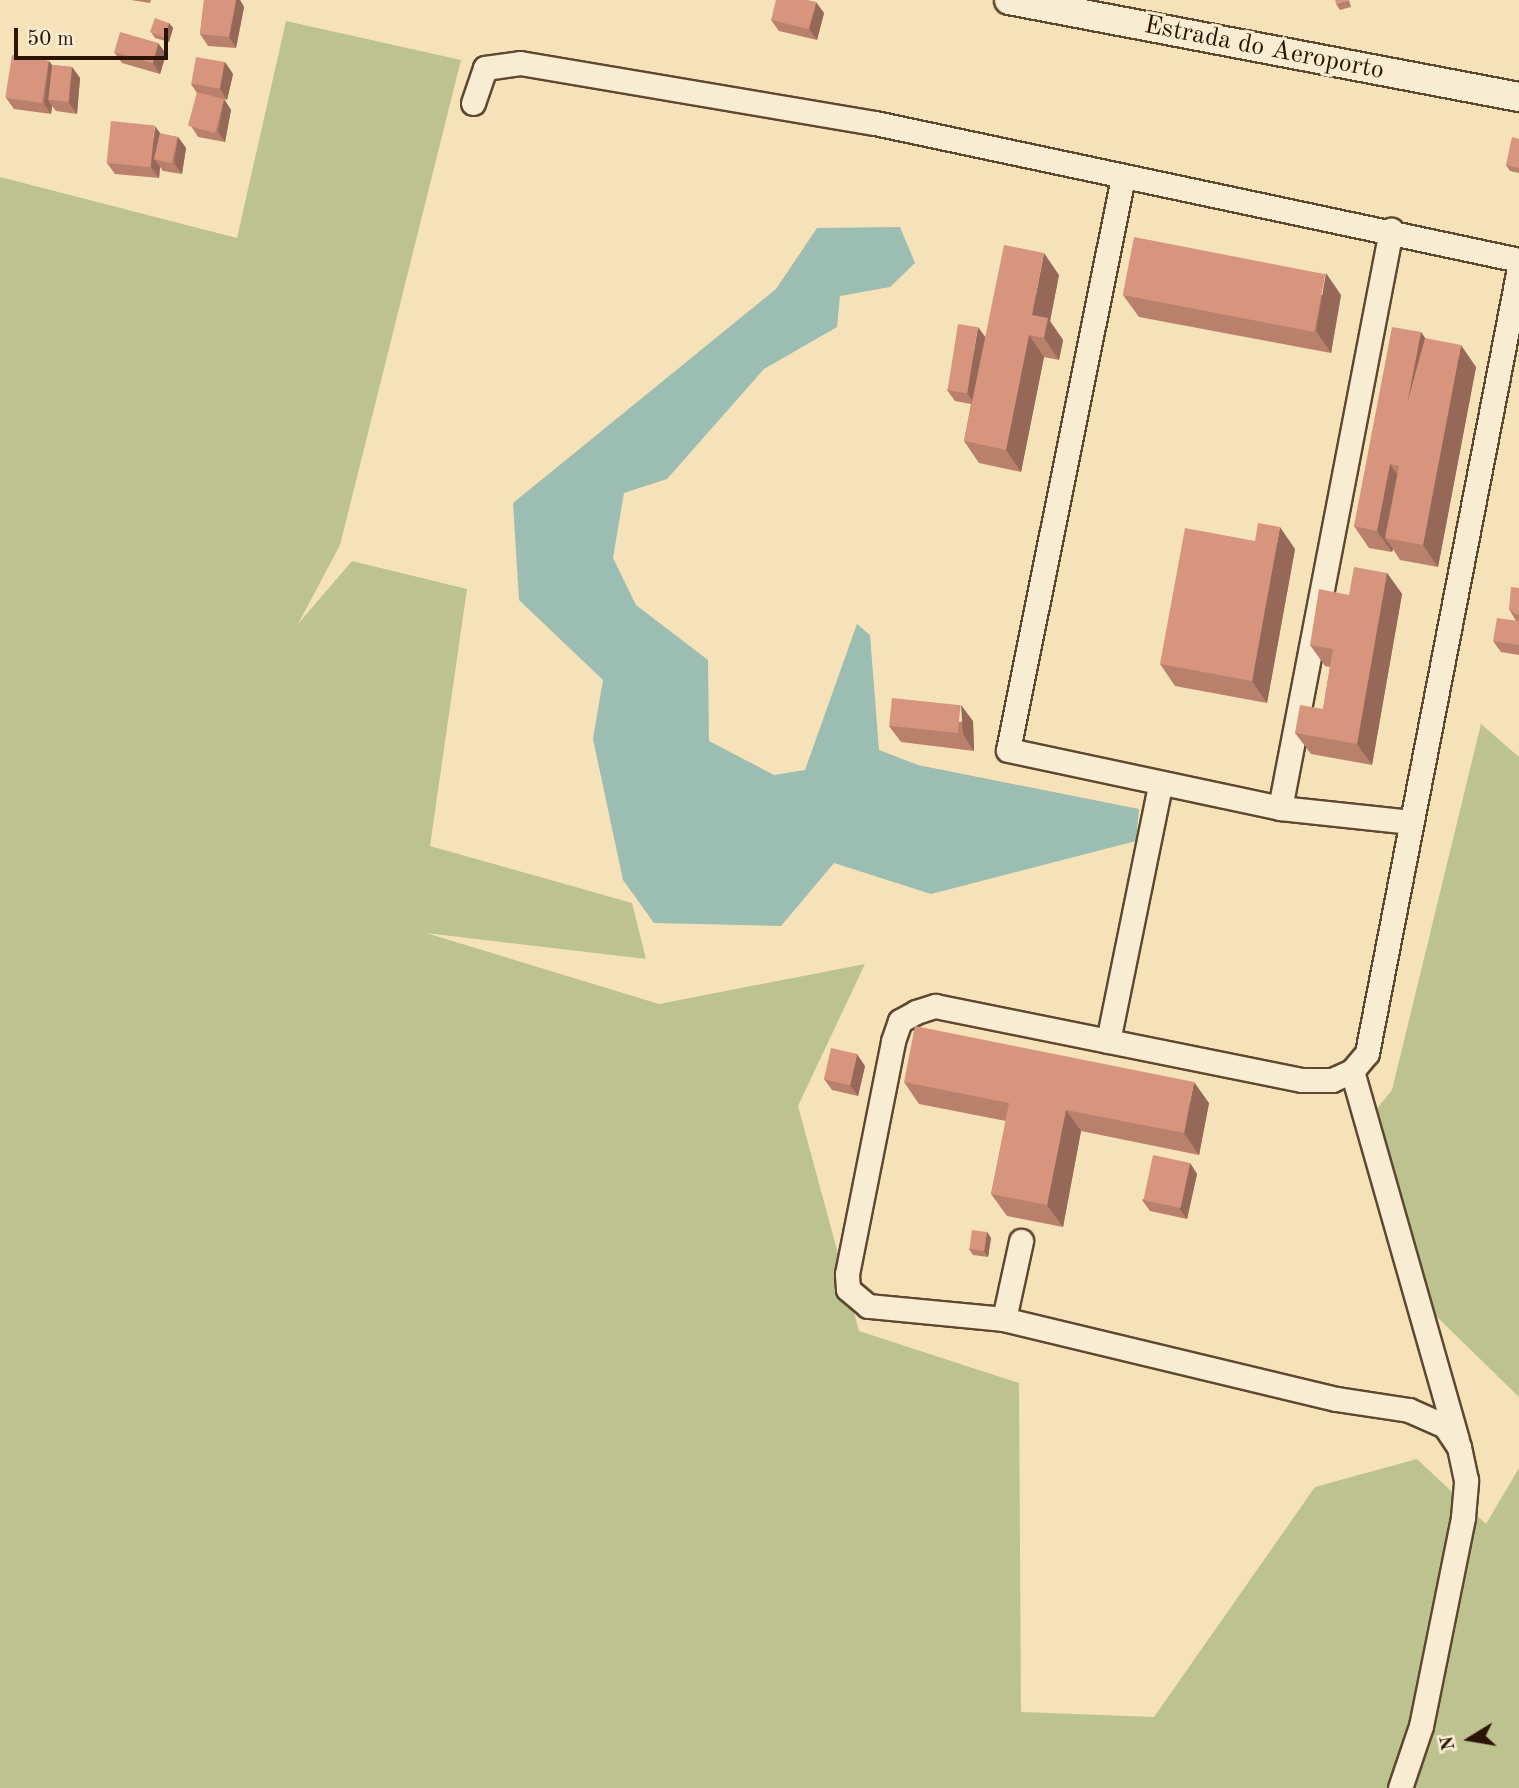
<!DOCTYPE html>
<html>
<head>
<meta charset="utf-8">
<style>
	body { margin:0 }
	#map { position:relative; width:1519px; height:1788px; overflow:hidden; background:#f5e2b9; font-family:"Old Standard TT",serif }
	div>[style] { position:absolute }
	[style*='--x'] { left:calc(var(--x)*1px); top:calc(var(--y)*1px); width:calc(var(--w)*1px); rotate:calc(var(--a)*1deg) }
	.green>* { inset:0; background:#bdc38e }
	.water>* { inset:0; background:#9cbdb1 }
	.roads { filter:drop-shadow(2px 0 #5e4830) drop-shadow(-2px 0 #5e4830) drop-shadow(0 2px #5e4830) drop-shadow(0 -2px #5e4830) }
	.minor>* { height:23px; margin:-11.5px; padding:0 11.5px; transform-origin:11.5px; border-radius:11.5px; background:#f8ecd2 }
	.tertiary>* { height:28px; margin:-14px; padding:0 14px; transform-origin:14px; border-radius:14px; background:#f8ecd2 }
	.wall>* { inset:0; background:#b9806c }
	.shaded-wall>* { inset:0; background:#966858 }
	.building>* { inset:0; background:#d7957e; transform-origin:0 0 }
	span { translate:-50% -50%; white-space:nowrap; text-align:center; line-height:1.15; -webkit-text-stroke:6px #f8ecd2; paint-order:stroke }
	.street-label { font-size:26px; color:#2b1403 }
	.north { position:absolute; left:1435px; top:1704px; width:70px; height:70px; -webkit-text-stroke:5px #f8ecd2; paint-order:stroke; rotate:259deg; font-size:19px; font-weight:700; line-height:28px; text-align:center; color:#2b1403 }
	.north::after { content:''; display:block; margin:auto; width:24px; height:32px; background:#2b1403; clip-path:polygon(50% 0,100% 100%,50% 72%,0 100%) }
	.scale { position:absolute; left:14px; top:28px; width:154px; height:32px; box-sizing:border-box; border:4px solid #2b1403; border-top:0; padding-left:9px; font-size:21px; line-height:24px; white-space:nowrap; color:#2b1403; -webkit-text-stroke:5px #f8ecd2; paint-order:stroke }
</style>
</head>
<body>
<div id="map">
	<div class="green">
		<i style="clip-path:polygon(286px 21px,461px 60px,340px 545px,298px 624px,352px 561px,467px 589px,430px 846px,632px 903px,646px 959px,426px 933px,659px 1004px,865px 964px,798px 1106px,859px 1331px,1019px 1383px,1021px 1712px,1154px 1717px,1315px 1487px,1417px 1459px,1486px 1524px,1519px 1468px,1519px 1788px,0 1788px,0 177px,237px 238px)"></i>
		<i style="clip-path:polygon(1481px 724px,1519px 757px,1519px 1397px,1436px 1316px,1371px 1116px,1392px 1090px)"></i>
	</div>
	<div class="water">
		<i style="clip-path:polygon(900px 227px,915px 263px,890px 287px,840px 296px,837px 327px,764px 369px,667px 479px,624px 493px,613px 558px,636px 605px,708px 660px,709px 741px,774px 775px,805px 770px,857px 624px,870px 635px,879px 750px,918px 765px,1139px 809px,1136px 841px,931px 894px,834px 863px,781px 926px,654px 923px,623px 880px,593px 739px,603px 680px,519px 600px,513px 503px,776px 289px,817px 228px)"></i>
	</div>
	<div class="roads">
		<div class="minor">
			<i style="--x:473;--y:103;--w:37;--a:-71"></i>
			<i style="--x:485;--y:68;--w:35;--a:-8"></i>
			<i style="--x:520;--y:63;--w:360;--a:9.6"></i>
			<i style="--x:875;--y:123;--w:658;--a:12.01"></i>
			<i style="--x:1123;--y:177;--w:584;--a:101.35"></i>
			<i style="--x:1008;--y:750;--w:278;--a:12"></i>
			<i style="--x:1280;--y:808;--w:132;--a:6.1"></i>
			<i style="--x:1280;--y:808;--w:589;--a:-79.13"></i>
			<i style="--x:1108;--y:1041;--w:261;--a:-78.5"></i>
			<i style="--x:1352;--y:1071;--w:383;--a:74.1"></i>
			<i style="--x:1004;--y:1319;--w:80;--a:-77.7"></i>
			<i style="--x:1400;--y:1788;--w:65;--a:-71.3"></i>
			<i style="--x:1421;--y:1726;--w:213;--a:-78.6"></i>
			<i style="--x:1463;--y:1517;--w:37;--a:-85"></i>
			<i style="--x:1466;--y:1480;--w:34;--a:-102"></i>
			<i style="--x:1459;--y:1447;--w:25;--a:-124"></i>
			<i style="--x:1445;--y:1426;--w:39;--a:-156"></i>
			<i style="--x:1409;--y:1410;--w:74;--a:-171.4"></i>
			<i style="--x:1336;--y:1399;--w:342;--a:-166.5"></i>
			<i style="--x:1004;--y:1319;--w:137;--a:-174.5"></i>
			<i style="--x:868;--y:1306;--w:26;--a:-140"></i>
			<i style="--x:848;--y:1289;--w:15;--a:-94"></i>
			<i style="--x:847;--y:1274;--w:237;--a:-78.8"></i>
			<i style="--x:893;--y:1041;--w:21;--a:-71"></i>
			<i style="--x:900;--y:1021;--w:18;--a:-29"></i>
			<i style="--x:916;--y:1012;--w:20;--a:-18"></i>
			<i style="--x:935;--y:1006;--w:374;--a:11.4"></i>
			<i style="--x:1302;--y:1080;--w:30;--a:0"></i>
			<i style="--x:1332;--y:1080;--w:22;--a:-24"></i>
			<i style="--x:1352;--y:1071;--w:23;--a:-50"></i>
			<i style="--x:1367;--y:1053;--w:800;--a:-79.04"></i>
		</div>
		<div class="tertiary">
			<i style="--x:1009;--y:0;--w:519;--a:10.77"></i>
		</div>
	</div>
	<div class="wall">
		<i style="clip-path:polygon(131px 0,151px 0,150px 3px)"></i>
		<i style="clip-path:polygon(204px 0,240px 0,244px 7px,236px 48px,208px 46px,200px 34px)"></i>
		<i style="clip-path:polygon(1349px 0,1351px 7px,1340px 10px,1336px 4px)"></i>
		<i style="clip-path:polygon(824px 13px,817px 40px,779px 31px,771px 20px)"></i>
		<i style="clip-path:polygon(169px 23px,173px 28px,169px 42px,155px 38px,151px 32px)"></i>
		<i style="clip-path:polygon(158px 43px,166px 54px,160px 74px,122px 63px,114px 52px)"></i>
		<i style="clip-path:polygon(49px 61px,52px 65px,72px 67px,80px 78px,77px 114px,56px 111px,52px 106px,51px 114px,14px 109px,6px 98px)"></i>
		<i style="clip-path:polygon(225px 62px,233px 74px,227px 100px,224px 99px,231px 110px,225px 142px,198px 137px,191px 126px,197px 93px,191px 84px)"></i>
		<i style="clip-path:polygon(160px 134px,178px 137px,186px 148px,182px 174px,163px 171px,160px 167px,159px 178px,115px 174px,107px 163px)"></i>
		<i style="clip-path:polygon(1519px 139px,1519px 173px,1510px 171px,1506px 165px)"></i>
		<i style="clip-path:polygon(1059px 275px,1050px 321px,1063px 340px,1059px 360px,1044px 357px,1021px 472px,979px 463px,964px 441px,971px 404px,955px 401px,947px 390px,985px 337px)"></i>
		<i style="clip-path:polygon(1123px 295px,1341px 295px,1331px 353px,1139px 317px)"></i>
		<i style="clip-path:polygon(1421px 332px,1425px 338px,1476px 367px,1438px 567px,1400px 560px,1393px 549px,1392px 552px,1369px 548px,1354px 526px)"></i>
		<i style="clip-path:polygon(1255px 541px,1295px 549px,1267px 703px,1175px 686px,1160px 664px)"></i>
		<i style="clip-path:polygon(1387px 573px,1402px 594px,1372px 765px,1311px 754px,1295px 733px,1323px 709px,1330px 667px,1325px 666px,1310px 645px,1349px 595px)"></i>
		<i style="clip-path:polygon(1519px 588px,1519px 655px,1501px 652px,1493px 641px,1516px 621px,1509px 609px)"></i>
		<i style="clip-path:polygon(973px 721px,974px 751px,901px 742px,889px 726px)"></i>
		<i style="clip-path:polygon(865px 1066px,858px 1096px,832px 1090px,824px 1079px)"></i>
		<i style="clip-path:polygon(904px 1082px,1209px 1103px,1199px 1155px,1081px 1131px,1063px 1227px,1007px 1216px,991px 1194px,1006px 1121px,919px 1104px)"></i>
		<i style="clip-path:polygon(1190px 1163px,1197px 1174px,1187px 1219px,1150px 1211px,1142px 1200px)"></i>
		<i style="clip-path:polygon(987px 1232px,991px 1238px,988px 1257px,973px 1255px,969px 1249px)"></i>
	</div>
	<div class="shaded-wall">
		<i style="clip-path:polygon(236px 0,240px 0,244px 7px,236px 48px,229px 37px)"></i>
		<i style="clip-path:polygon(816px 2px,824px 13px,817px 40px,809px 29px)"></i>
		<i style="clip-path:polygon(169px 23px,173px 28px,169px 42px,166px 36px)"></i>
		<i style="clip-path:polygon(158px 43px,166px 54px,160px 74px,153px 63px)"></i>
		<i style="clip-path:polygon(49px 61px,57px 72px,48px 100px,52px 106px,51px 114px,44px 103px)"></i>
		<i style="clip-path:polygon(225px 62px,233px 74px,227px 100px,220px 89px)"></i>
		<i style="clip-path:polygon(72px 67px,80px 78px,77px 114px,69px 103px)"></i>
		<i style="clip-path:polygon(224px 99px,231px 110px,225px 142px,218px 131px)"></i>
		<i style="clip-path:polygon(155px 126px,163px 137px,155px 160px,160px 167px,159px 178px,151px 167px)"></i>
		<i style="clip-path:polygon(178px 137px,186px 148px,182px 174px,174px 163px)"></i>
		<i style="clip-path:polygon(1044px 253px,1059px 275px,1050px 321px,1063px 340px,1059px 360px,1044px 338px,1032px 315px)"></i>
		<i style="clip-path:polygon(1326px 273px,1341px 295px,1331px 353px,1316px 331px)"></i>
		<i style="clip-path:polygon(978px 327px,986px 338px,975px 404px,967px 393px)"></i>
		<i style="clip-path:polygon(1421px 332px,1436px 354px,1407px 404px)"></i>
		<i style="clip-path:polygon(1029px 335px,1044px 357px,1021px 472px,1006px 450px)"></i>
		<i style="clip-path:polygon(1461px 345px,1476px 367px,1438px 567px,1423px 545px)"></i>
		<i style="clip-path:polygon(1390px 464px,1405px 486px,1385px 538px,1393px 549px,1392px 552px,1377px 531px)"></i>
		<i style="clip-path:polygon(1280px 527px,1295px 549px,1267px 703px,1252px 681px)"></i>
		<i style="clip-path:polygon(1387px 573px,1402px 594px,1372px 765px,1357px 744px)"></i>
		<i style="clip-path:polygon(961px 705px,973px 721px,974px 751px,963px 734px)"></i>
		<i style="clip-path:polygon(857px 1054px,865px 1066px,858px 1096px,850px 1085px)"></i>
		<i style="clip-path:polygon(1194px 1082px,1209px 1103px,1199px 1155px,1184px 1133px)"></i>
		<i style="clip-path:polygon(1066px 1110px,1081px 1131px,1063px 1227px,1047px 1205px)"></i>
		<i style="clip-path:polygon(1190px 1163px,1197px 1174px,1187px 1219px,1179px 1208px)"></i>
		<i style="clip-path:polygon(987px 1232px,991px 1238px,988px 1257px,984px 1251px)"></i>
	</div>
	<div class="building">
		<i style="clip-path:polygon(204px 0,236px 0,229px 37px,200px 34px)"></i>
		<i style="clip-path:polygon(776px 0,808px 0,816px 2px,809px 29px,771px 20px)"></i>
		<i style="clip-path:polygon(1335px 0,1347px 0,1347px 1px,1336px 4px)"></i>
		<i style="left:155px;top:18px;width:15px;height:15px;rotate:20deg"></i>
		<i style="left:120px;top:32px;width:40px;height:21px;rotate:16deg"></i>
		<i style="left:12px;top:55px;width:37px;height:43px;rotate:9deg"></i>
		<i style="left:196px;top:57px;width:29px;height:27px;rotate:10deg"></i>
		<i style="left:52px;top:65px;width:20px;height:35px;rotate:6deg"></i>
		<i style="left:197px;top:92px;width:28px;height:35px;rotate:15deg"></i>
		<i style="left:111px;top:121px;width:44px;height:42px;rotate:6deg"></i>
		<i style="left:160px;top:133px;width:18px;height:27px;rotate:13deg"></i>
		<i style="clip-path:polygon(1512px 137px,1519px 139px,1519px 168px,1506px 165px)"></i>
		<i style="left:1134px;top:237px;width:195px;height:59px;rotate:11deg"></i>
		<i style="clip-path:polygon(1004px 245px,1044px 253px,1032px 315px,1048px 318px,1044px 338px,1029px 335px,1006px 450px,964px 441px)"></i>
		<i style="left:958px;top:324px;width:20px;height:67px;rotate:9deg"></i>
		<i style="clip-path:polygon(1392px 327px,1421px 332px,1407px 404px,1425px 338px,1461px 345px,1423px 545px,1385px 538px,1399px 466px,1390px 464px,1377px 531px,1354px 526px)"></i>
		<i style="clip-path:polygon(1258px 523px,1280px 527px,1252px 681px,1160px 664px,1185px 528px,1255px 541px)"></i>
		<i style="clip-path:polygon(1354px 567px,1387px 573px,1357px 744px,1295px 733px,1300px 705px,1323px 709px,1333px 649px,1310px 645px,1319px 589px,1349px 595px)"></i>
		<i style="clip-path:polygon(1511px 587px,1519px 588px,1519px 614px,1517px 615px,1509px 609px)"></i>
		<i style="clip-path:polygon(1497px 618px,1519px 621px,1519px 645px,1493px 641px)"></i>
		<i style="left:892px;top:698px;width:69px;height:28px;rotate:6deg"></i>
		<i style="clip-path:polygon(915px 1026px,1194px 1082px,1184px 1133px,1066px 1110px,1047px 1205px,991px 1194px,1009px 1103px,904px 1082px)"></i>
		<i style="left:831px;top:1048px;width:27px;height:32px;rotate:13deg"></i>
		<i style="left:1153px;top:1155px;width:38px;height:46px;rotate:12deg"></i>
		<i style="left:972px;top:1230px;width:15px;height:19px;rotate:8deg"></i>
	</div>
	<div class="street-label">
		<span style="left:1264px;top:49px;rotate:11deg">Estrada do Aeroporto</span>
	</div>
	<div class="north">N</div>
	<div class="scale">50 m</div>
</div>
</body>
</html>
